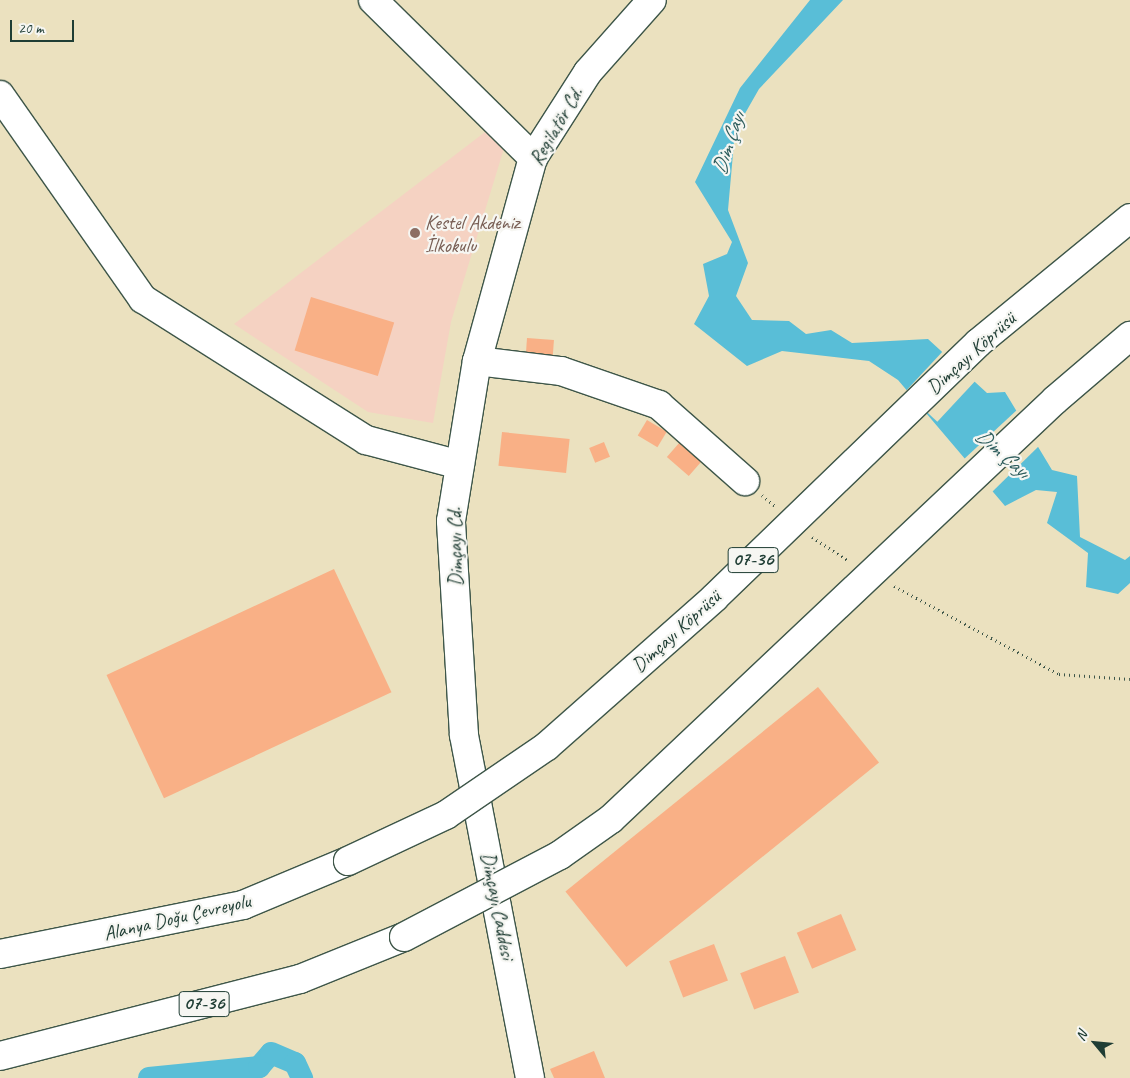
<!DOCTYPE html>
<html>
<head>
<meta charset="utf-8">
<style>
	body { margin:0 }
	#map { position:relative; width:1130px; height:1078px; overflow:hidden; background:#ebe1bf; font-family:Caveat,sans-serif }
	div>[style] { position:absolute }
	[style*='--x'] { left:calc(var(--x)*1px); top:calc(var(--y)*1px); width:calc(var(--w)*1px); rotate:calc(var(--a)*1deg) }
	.built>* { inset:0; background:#f5d2c2 }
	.water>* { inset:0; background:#59bed7 }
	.pier>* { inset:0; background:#ebe1bf; transform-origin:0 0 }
	.canal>* { height:22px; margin:-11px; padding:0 11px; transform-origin:11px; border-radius:11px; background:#59bed7 }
	.building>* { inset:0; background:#f9b086; transform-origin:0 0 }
	.path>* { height:3px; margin-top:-1.5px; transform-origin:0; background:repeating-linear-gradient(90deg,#3e5649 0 1px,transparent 0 5px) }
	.roads { filter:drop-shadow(1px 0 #3e5649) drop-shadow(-1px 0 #3e5649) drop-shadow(0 1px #3e5649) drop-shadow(0 -1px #3e5649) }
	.minor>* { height:28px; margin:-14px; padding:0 14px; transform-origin:14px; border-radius:14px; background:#fff }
	.highway>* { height:28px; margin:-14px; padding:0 14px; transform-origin:14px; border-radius:14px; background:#fff }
	.bridges { filter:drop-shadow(1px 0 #3e5649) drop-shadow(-1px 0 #3e5649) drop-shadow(0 1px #3e5649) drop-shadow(0 -1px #3e5649) }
	.highway-bridge>* { height:28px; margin:-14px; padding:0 14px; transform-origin:14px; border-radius:14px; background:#fff }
	.dots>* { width:14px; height:14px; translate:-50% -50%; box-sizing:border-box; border:2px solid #f6f6f2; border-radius:50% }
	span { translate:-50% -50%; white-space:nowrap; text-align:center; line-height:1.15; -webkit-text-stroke:4.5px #f6f6f2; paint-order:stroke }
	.shield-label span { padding:1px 4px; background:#f6f6f2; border:1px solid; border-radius:4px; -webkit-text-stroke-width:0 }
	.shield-label { font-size:19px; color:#1f3d34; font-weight:700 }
	.street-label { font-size:20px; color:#1f3d34 }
	.education-label { font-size:20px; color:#785e54 }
	.left { translate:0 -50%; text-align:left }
	.water-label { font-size:21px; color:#2e5d5d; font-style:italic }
	.north { position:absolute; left:1070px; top:1018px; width:50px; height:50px; -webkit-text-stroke:4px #f6f6f2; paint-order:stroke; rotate:298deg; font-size:14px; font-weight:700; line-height:20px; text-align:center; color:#1f3d34 }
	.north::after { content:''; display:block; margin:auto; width:18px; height:22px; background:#1f3d34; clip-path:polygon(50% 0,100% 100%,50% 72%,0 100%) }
	.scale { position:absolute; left:10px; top:20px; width:64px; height:22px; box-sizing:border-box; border:2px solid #1f3d34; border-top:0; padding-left:6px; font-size:15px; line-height:18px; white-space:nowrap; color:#1f3d34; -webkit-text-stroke:4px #f6f6f2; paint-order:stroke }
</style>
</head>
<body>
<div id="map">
	<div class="built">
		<i style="clip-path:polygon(489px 129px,505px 145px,451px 322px,433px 423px,368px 412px,234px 324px)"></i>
	</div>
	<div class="water">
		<i style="clip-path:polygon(810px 0,843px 0,759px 89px,735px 131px,728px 210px,748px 263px,736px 296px,752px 320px,789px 321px,806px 334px,831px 330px,852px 343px,928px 339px,987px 393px,1005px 392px,1052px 470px,1077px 476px,1080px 537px,1125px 560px,1130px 556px,1130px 583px,1118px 594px,1086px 587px,1088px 553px,1047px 523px,1057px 492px,1036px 490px,1005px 506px,898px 380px,869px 361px,782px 351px,747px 366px,694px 324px,709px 296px,703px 264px,727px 254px,732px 242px,695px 182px,740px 88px)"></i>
	</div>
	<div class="pier">
		<i style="left:944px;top:350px;width:44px;height:57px;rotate:43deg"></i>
		<i style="clip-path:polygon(1018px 409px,1040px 445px,991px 493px,963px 460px)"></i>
	</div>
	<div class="canal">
		<i style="--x:149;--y:1078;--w:111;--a:-5.7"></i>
		<i style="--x:259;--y:1067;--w:18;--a:-49"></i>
		<i style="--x:271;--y:1053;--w:26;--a:23"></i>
		<i style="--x:295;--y:1063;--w:17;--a:65"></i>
	</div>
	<div class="building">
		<i style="left:311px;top:297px;width:87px;height:56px;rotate:17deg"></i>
		<i style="left:527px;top:338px;width:27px;height:20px;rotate:4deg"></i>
		<i style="left:647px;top:420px;width:23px;height:18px;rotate:31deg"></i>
		<i style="left:502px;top:432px;width:68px;height:34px;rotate:6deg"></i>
		<i style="left:604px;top:442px;width:16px;height:16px;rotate:68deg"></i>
		<i style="left:680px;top:442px;width:29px;height:20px;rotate:41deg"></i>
		<i style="left:334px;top:569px;width:136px;height:251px;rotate:65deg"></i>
		<i style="left:818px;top:687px;width:97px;height:325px;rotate:51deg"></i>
		<i style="left:841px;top:914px;width:39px;height:48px;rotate:67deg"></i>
		<i style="left:714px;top:944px;width:39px;height:48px;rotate:69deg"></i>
		<i style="left:785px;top:956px;width:39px;height:48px;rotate:69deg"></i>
		<i style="clip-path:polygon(594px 1051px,605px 1078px,554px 1078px,550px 1069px)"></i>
	</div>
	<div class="path">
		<i style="--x:762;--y:495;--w:17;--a:40"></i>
		<i style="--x:812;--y:537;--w:44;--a:33"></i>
		<i style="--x:894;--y:586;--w:187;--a:28.1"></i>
		<i style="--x:1059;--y:674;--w:71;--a:4"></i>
	</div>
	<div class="roads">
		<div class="minor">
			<i style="--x:373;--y:0;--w:225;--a:44.6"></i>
			<i style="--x:0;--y:95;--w:249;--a:55"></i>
			<i style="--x:143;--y:299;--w:264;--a:32.3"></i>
			<i style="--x:366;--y:440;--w:97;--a:14.9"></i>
			<i style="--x:477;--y:361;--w:85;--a:6.8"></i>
			<i style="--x:561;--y:371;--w:104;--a:19.1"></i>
			<i style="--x:659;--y:405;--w:115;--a:41.5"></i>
			<i style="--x:530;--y:1078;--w:349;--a:-100.9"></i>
			<i style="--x:464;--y:735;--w:214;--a:-93.5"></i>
			<i style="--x:451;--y:521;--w:162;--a:-80.8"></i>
			<i style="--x:477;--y:361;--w:211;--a:-74.6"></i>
			<i style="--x:533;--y:158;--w:102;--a:-57.4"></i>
			<i style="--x:588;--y:72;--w:96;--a:-48.4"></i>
		</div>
		<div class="highway">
			<i style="--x:0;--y:954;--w:248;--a:-11.4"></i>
			<i style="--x:243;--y:905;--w:114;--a:-22.7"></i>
			<i style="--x:0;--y:1056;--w:310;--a:-14.4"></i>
			<i style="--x:300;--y:979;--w:112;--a:-22"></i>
		</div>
	</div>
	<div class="bridges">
		<div class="highway-bridge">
			<i style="--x:348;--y:861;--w:108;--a:-25.1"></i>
			<i style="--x:446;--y:815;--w:122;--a:-34.3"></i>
			<i style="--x:547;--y:746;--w:223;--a:-41.5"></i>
			<i style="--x:714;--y:598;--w:367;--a:-44"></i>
			<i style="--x:978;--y:343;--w:197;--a:-39.4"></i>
			<i style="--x:404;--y:937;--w:176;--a:-27.7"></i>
			<i style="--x:560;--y:855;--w:62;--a:-35.2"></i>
			<i style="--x:611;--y:819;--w:610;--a:-43.34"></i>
			<i style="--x:1055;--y:400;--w:99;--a:-40.5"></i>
		</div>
	</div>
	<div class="dots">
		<i style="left:415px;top:233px;background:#8d6e63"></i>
	</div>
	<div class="shield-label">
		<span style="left:753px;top:560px">07-36</span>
		<span style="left:204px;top:1004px">07-36</span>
	</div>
	<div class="street-label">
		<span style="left:556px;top:126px;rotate:-60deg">Regilatör Cd.</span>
		<span style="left:971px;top:353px;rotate:-42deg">Dimçayı Köprüsü</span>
		<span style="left:455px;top:547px;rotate:-91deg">Dimçayı Cd.</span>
		<span style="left:676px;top:631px;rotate:-42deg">Dimçayı Köprüsü</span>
		<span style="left:498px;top:906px;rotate:79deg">Dimçayı Caddesi</span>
		<span style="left:177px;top:917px;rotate:-13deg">Alanya Doğu Çevreyolu</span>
	</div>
	<div class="education-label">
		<span class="left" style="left:425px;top:234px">Kestel Akdeniz<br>İlkokulu</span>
	</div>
	<div class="water-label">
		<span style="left:728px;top:143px;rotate:-72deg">Dim Çayı</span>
		<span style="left:1003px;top:453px;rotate:41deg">Dim Çayı</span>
	</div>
	<div class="north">N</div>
	<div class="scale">20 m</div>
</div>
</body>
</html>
